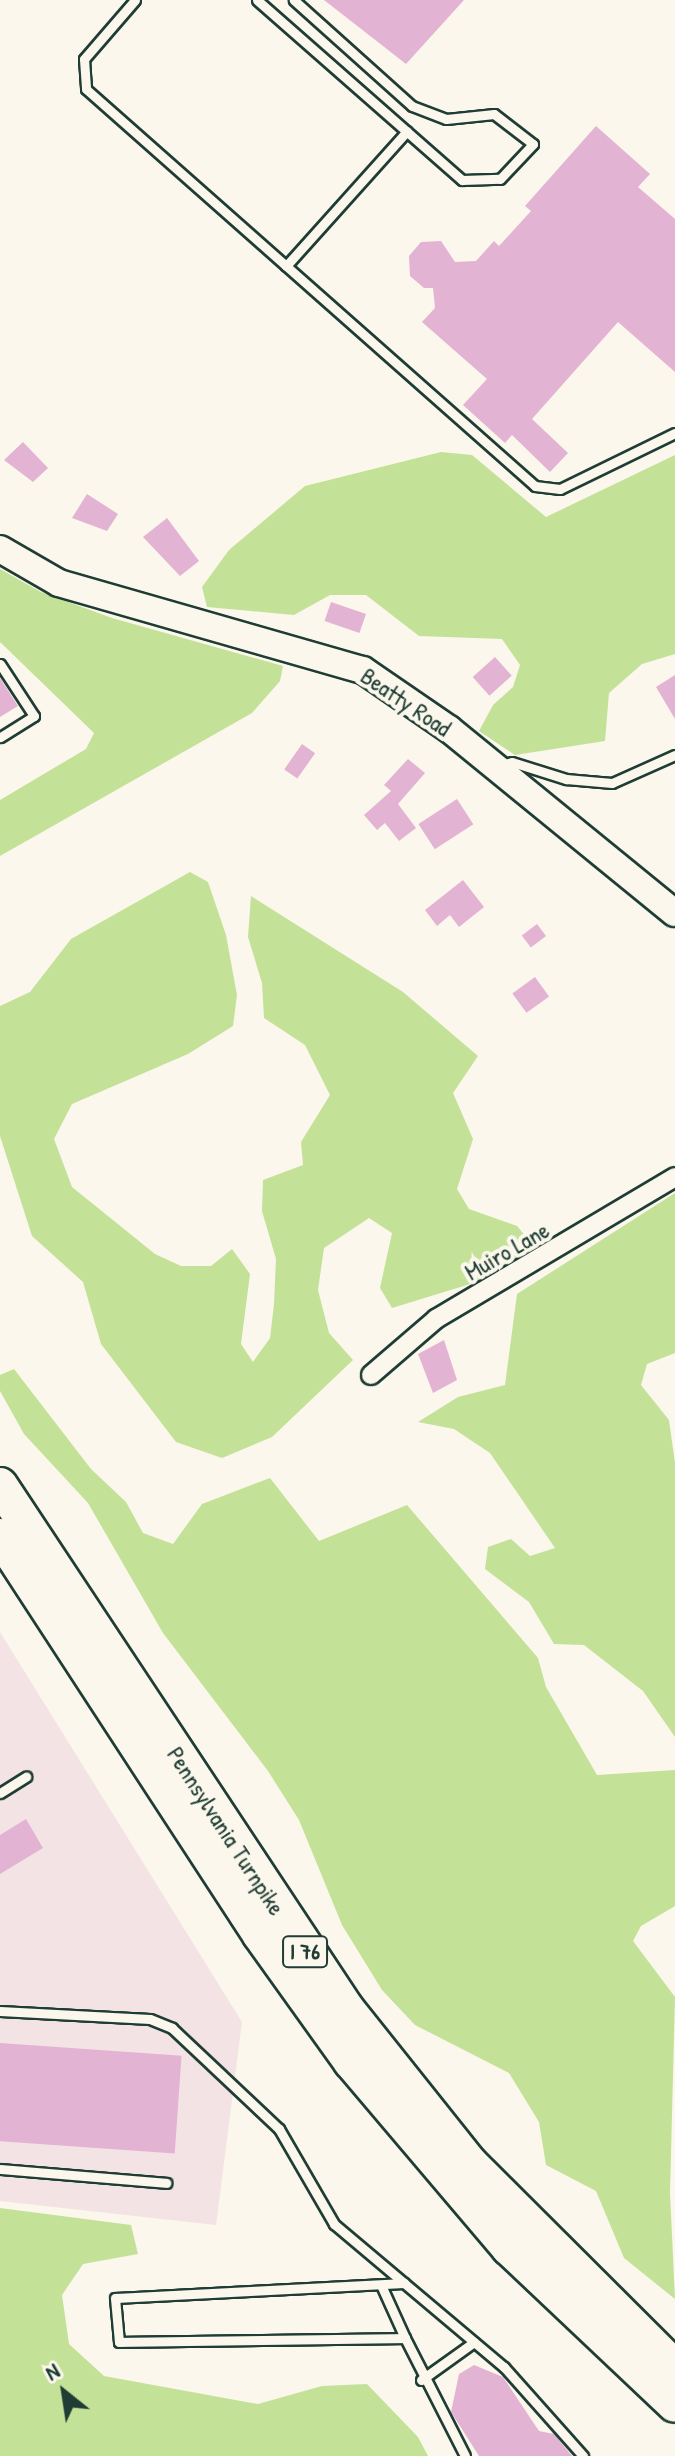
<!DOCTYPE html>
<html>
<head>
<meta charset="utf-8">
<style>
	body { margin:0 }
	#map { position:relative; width:675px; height:2456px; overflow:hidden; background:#fbf7ec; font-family:"Patrick Hand",sans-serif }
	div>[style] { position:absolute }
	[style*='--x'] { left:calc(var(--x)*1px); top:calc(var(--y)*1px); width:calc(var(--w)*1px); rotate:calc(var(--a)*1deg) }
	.built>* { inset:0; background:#f4e3e4 }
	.green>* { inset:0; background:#c4e198 }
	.building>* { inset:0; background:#e3b3d3; transform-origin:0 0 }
	.roads { filter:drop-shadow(2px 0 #1f3d34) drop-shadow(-2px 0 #1f3d34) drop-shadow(0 2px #1f3d34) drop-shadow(0 -2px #1f3d34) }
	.lane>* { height:9px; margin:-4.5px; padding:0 4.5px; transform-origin:4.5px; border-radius:4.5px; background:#fbf7ec }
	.street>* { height:18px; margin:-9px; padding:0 9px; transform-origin:9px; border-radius:9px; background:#fbf7ec }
	.secondary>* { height:26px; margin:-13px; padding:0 13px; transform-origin:13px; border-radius:13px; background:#fbf7ec }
	.highway>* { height:34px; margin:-17px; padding:0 17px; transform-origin:17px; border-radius:17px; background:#fbf7ec }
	span { translate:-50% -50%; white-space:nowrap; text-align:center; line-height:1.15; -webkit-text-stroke:8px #fbf7ec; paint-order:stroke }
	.shield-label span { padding:2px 6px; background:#fbf7ec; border:2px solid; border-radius:6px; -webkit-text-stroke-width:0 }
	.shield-label { font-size:22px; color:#1f3d34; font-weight:700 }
	.street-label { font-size:24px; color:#1f3d34 }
	.north { position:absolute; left:24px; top:2352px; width:80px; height:80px; -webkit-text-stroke:6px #fbf7ec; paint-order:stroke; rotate:330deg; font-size:22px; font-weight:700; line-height:32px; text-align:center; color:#1f3d34 }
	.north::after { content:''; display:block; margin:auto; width:28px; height:36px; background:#1f3d34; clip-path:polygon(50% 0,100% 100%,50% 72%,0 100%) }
</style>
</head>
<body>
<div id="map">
	<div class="built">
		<i style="clip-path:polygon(0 1632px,242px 2022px,216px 2225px,0 2201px)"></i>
	</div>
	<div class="green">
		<i style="clip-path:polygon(441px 452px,472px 455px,546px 517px,675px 455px,675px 654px,642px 664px,609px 693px,605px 741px,515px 755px,479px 731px,493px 705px,513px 687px,520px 665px,502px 639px,419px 636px,366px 595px,330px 595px,294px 615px,207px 607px,202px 587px,229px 550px,305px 486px)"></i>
		<i style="clip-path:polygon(0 569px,41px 592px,112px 618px,283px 666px,280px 681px,252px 713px,0 856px,0 800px,86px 749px,94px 733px,0 642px)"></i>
		<i style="clip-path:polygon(190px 872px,208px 882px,226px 935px,237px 995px,233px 1026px,188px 1054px,72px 1104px,54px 1139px,72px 1187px,155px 1254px,181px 1266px,211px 1266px,232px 1249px,250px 1274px,241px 1344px,253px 1362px,270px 1338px,274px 1304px,276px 1259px,262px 1211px,263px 1180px,303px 1165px,301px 1142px,330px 1095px,305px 1045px,264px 1018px,262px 983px,248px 937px,251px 896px,403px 992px,478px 1056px,453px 1093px,473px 1139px,457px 1189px,469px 1209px,517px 1226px,534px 1246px,480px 1281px,392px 1308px,380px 1288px,392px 1233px,369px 1218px,324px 1248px,318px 1290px,329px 1333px,353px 1360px,272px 1437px,222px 1458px,176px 1442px,101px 1344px,83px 1282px,32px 1236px,0 1136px,0 1006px,30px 992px,71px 939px)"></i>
		<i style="clip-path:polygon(675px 1193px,675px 1353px,647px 1364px,641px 1385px,669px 1420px,675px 1463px,675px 1737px,643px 1691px,584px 1645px,554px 1644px,529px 1602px,485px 1569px,488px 1547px,511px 1539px,530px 1556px,555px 1548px,490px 1453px,454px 1429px,418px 1422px,458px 1397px,505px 1385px,517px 1294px)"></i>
		<i style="clip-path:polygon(14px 1369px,91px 1469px,126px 1502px,143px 1533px,173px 1544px,202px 1504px,270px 1478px,319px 1541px,407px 1505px,538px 1658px,546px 1687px,597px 1775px,675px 1770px,675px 1906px,641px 1926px,633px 1941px,675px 1997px,670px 2193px,675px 2299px,624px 2258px,596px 2191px,546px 2165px,539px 2122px,509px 2073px,415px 2025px,382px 1990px,342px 1925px,299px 1820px,268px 1771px,163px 1633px,88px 1503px,24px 1434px,0 1391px,0 1375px)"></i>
		<i style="clip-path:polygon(0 2208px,131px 2225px,138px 2254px,83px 2264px,62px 2295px,69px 2344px,104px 2376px,258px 2404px,322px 2386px,367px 2384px,418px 2437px,428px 2456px,0 2456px)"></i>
	</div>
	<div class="building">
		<i style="clip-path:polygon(324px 0,464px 0,406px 64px)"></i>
		<i style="clip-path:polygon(596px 126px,650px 174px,638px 187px,675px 219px,675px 372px,618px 322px,532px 419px,568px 453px,550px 472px,512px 435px,505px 443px,463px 405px,487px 379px,422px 322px,435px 308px,433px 288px,424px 288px,410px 276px,409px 256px,421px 242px,441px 241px,455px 262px,476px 261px,494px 241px,499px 246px,531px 211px,525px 206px)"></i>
		<i style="clip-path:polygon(23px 442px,48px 468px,33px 482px,4px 460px)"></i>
		<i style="clip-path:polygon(87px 494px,118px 514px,107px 531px,72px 518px)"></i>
		<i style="clip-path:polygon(167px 518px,199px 561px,180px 576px,143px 537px)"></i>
		<i style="left:331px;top:602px;width:37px;height:20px;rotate:19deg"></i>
		<i style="left:495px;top:657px;width:25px;height:30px;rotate:48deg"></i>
		<i style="clip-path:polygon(675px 675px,675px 719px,656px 687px)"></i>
		<i style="clip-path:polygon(0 678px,18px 706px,0 717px)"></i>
		<i style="left:302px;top:744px;width:16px;height:31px;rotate:35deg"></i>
		<i style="clip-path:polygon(408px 759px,425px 773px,398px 804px,416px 828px,399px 841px,385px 823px,377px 830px,364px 815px,391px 791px,384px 785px)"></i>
		<i style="left:457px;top:799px;width:30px;height:46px;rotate:57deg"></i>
		<i style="clip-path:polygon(463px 880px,484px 907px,459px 927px,450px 915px,437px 926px,425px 910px)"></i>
		<i style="left:537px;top:924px;width:15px;height:19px;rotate:53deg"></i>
		<i style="left:535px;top:977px;width:24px;height:28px;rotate:54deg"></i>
		<i style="clip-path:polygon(444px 1340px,457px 1380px,433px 1393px,418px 1354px)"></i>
		<i style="clip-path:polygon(26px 1819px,43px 1848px,0 1874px,0 1835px)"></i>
		<i style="left:0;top:2043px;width:182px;height:98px;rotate:4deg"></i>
		<i style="clip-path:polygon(474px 2365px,503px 2377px,539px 2431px,554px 2434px,572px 2456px,479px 2456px,451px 2412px,459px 2374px)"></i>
	</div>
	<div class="roads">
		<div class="lane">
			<i style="--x:135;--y:0;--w:78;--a:130.8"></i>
			<i style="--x:84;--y:59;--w:30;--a:86"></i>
			<i style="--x:86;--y:89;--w:599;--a:41.48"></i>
			<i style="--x:535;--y:486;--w:25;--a:7"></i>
			<i style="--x:560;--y:489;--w:128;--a:-26"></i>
			<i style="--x:257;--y:0;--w:273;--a:41.3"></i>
			<i style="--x:462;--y:180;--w:38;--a:-2"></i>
			<i style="--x:500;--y:179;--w:48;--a:-46.7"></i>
			<i style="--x:533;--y:144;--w:49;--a:-142.4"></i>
			<i style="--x:494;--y:114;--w:48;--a:174.1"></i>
			<i style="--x:446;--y:119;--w:36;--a:-159"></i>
			<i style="--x:412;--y:106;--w:159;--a:-138.1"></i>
			<i style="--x:286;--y:266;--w:181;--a:-48.1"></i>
			<i style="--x:0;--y:664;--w:62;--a:56.8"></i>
			<i style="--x:34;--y:716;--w:40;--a:148"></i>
			<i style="--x:501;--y:765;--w:11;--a:-15"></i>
			<i style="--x:512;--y:762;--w:57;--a:17.5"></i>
			<i style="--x:566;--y:779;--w:46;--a:5"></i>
			<i style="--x:612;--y:783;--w:69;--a:-24"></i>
			<i style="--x:0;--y:1793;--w:31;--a:-32"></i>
			<i style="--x:0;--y:2011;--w:150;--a:3.1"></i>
			<i style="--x:150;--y:2019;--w:24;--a:22"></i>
			<i style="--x:172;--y:2028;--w:147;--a:43.3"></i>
			<i style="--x:279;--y:2129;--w:110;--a:59.9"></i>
			<i style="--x:334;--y:2224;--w:222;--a:40.1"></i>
			<i style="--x:504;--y:2367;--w:119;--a:48.4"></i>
			<i style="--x:0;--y:2169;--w:167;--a:4.8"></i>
			<i style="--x:404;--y:2283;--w:289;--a:177"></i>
			<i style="--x:115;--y:2298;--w:44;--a:84.8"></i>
			<i style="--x:119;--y:2342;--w:286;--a:-0.8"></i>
			<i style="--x:405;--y:2338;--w:132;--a:63"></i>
			<i style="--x:381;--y:2285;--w:58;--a:65.6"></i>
			<i style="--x:421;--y:2380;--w:65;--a:-35.6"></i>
		</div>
		<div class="street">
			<i style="--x:371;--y:1375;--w:86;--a:-40.7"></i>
			<i style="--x:436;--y:1319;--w:278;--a:-30.7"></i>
		</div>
		<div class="secondary">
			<i style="--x:0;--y:549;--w:68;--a:30"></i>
			<i style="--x:59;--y:583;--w:316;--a:16"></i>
			<i style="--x:363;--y:670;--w:104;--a:34.5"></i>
			<i style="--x:449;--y:729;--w:291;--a:39.2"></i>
		</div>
		<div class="highway">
			<i style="--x:0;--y:1485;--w:628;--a:56.49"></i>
			<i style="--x:347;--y:2009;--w:197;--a:51.4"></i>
			<i style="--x:470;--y:2163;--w:289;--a:44.9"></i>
			<i style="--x:0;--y:1536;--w:476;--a:56.9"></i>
			<i style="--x:260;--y:1935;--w:156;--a:54.4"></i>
			<i style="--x:351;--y:2062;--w:244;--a:49.7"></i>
			<i style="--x:509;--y:2248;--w:228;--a:43.4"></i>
		</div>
	</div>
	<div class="shield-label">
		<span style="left:305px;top:1952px">I 76</span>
	</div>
	<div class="street-label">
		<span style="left:406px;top:702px;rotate:34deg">Beatty Road</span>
		<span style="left:507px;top:1251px;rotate:-30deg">Muiro Lane</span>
		<span style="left:226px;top:1831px;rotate:57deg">Pennsylvania Turnpike</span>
	</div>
	<div class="north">N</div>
</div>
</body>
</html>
